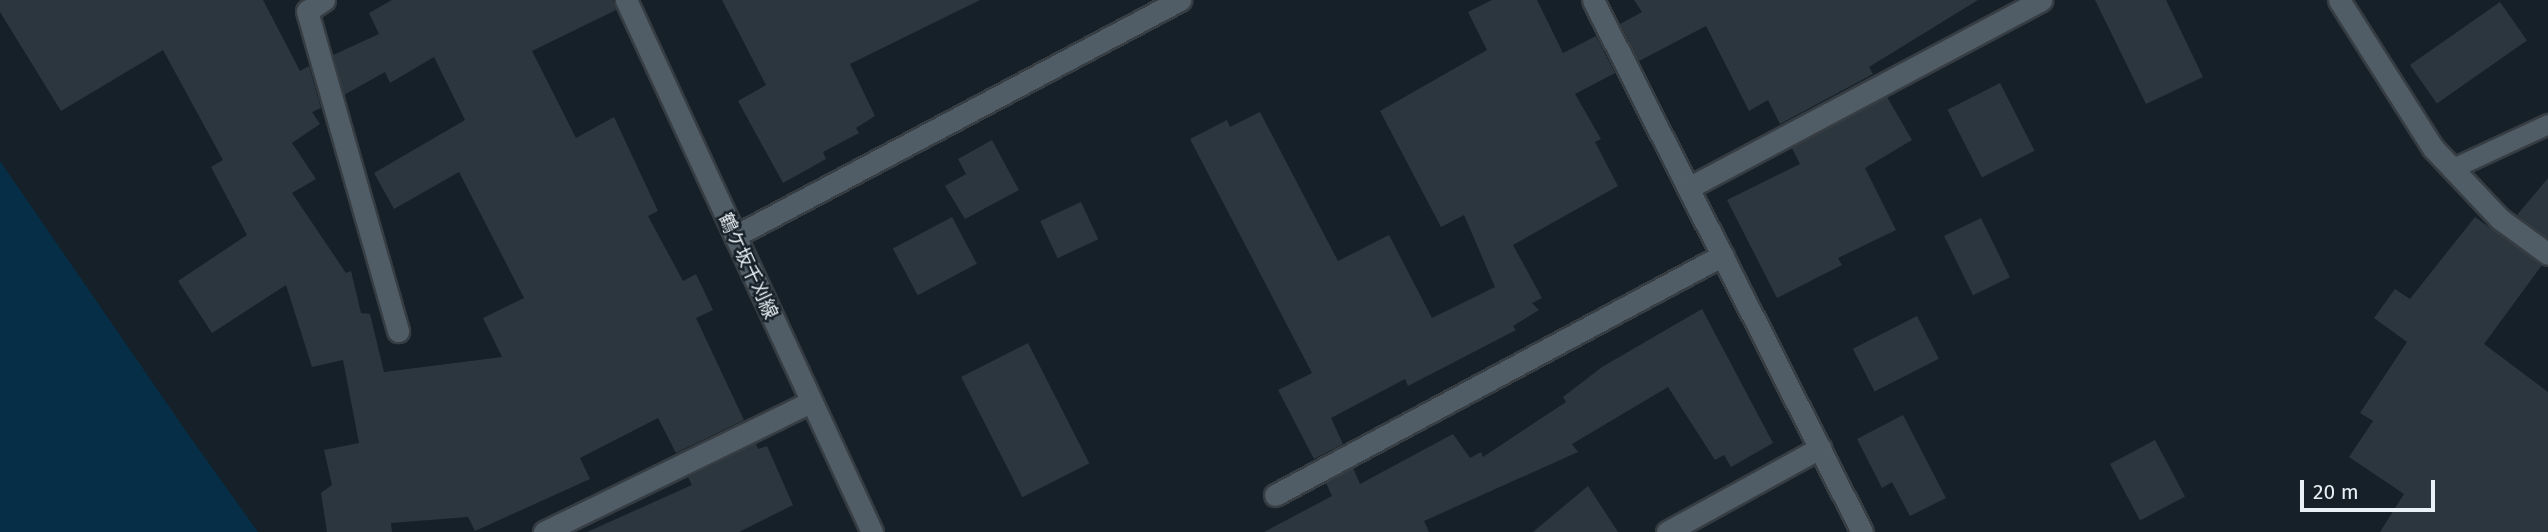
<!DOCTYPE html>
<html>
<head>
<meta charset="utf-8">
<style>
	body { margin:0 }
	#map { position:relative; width:2548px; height:532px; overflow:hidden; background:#162028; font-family:"Fira Sans","Noto Sans JP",sans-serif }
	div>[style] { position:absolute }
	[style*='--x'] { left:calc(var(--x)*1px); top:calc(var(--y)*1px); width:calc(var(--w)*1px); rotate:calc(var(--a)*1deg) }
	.green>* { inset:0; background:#062e46 }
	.building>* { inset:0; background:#2b363e; transform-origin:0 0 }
	.roads { filter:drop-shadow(2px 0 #363d43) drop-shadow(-2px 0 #363d43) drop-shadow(0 2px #363d43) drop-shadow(0 -2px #363d43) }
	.service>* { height:19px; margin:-9.5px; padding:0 9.5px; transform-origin:9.5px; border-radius:9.5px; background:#515d66 }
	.minor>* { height:21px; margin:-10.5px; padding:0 10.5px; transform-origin:10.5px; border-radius:10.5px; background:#515d66 }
	.secondary>* { height:21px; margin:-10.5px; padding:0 10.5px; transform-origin:10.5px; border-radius:10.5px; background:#515d66 }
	span { translate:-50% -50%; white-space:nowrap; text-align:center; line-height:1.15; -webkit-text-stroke:5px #162028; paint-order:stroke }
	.street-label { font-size:19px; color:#eaf1f6 }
	.scale { position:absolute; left:2300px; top:480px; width:135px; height:32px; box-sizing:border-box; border:4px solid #eaf1f6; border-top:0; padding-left:9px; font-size:21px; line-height:24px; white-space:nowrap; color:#eaf1f6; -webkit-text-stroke:5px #162028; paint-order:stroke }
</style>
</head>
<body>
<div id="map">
	<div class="green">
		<i style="clip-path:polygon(0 161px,188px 434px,258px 532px,0 532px)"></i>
	</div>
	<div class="building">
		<i style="clip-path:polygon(0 0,263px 0,300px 71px,309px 66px,321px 108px,312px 112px,320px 124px,292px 143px,316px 179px,292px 193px,346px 273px,351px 271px,361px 313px,370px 314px,384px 372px,502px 357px,483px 318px,524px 298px,459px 172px,394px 209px,374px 173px,465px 120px,434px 57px,390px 83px,385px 72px,344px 95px,333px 55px,379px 34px,369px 13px,392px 0,613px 0,616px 10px,532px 51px,576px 138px,614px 117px,658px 211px,648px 216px,683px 281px,696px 274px,713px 310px,696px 318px,744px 420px,676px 453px,658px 418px,580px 458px,590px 479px,475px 531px,468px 517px,391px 523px,392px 532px,327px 532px,321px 493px,332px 485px,324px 450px,359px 443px,343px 360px,312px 367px,286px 285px,212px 333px,178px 281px,247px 235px,211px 167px,223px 160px,163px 50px,61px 111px,0 12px)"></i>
		<i style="clip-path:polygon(722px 0,980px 0,850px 64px,875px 116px,856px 128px,859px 133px,823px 152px,826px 159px,783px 183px,738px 101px,766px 85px)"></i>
		<i style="clip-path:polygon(1492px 0,1537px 0,1563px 53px,1596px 36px,1615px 73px,1575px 94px,1601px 139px,1595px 142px,1618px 186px,1513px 245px,1542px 298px,1532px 303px,1539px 310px,1513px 326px,1516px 330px,1408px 386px,1405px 379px,1331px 418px,1343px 444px,1314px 459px,1278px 390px,1312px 373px,1190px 139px,1227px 120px,1230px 127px,1260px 112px,1338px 261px,1389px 235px,1432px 318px,1495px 287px,1464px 215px,1441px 227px,1380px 111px,1487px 50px,1468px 12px)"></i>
		<i style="clip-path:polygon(1634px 0,1978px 0,1869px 67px,1873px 74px,1780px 124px,1768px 100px,1749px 111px,1706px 26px,1639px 61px,1620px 24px,1642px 12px)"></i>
		<i style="clip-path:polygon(2095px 0,2166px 0,2203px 77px,2146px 104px)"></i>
		<i style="left:2500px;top:2px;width:47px;height:110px;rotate:55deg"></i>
		<i style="left:2000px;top:83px;width:76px;height:59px;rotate:63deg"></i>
		<i style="clip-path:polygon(1887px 97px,1912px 140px,1865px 168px,1896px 230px,1838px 258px,1842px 265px,1777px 298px,1727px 200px,1800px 164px,1792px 148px)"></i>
		<i style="clip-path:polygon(992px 140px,1019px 190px,965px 219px,945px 186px,966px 174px,958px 159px)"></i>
		<i style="clip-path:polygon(2548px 178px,2548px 238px,2517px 215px)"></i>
		<i style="left:1081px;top:202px;width:41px;height:45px;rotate:65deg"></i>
		<i style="left:952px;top:217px;width:53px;height:67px;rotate:62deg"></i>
		<i style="clip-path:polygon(2475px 217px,2542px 265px,2484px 344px,2548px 392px,2548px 532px,2380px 532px,2404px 494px,2349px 457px,2373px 421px,2360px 413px,2407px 342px,2374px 318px,2395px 289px,2410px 299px)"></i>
		<i style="left:1981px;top:218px;width:66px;height:41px;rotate:64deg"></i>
		<i style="clip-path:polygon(1702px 309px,1773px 443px,1731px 467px,1724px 455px,1715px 460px,1668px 387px,1572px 444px,1578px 452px,1424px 521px,1429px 532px,1264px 532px,1332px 496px,1326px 483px,1353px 468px,1360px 484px,1453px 434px,1470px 458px,1481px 452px,1483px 457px,1566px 402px,1563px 397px,1602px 367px)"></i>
		<i style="left:1917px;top:316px;width:48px;height:72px;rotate:63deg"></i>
		<i style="left:1028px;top:343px;width:135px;height:75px;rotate:63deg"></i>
		<i style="clip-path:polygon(1903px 415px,1946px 498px,1910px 516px,1892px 482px,1882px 488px,1857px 439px)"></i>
		<i style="left:2155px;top:440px;width:64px;height:51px;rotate:62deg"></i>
		<i style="clip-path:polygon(756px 444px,758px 449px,767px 446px,793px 505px,739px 532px,587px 532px,692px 485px,688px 477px)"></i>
		<i style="clip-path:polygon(1588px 486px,1618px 532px,1533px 532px)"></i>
	</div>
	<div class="roads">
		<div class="service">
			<i style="--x:2453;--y:168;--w:105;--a:-24.9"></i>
		</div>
		<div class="minor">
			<i style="--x:324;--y:0;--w:20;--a:147"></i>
			<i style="--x:307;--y:11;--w:333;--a:74.1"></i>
			<i style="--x:1593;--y:0;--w:596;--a:63.18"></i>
			<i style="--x:2339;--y:0;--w:175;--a:57.6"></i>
			<i style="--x:2433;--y:148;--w:98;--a:46.7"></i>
			<i style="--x:2500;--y:219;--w:59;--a:36.1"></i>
			<i style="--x:1688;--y:188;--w:400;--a:-28"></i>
			<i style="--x:735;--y:236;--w:504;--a:-27.94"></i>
			<i style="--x:1275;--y:495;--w:508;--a:-28.18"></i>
			<i style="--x:544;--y:532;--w:297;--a:-26"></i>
			<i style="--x:1667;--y:532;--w:175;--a:-28.8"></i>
		</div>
		<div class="secondary">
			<i style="--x:626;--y:0;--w:586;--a:65.18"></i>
		</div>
	</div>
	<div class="street-label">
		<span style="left:748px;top:266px;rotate:65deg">鶴ケ坂千刈線</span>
	</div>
	<div class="scale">20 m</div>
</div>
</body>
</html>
